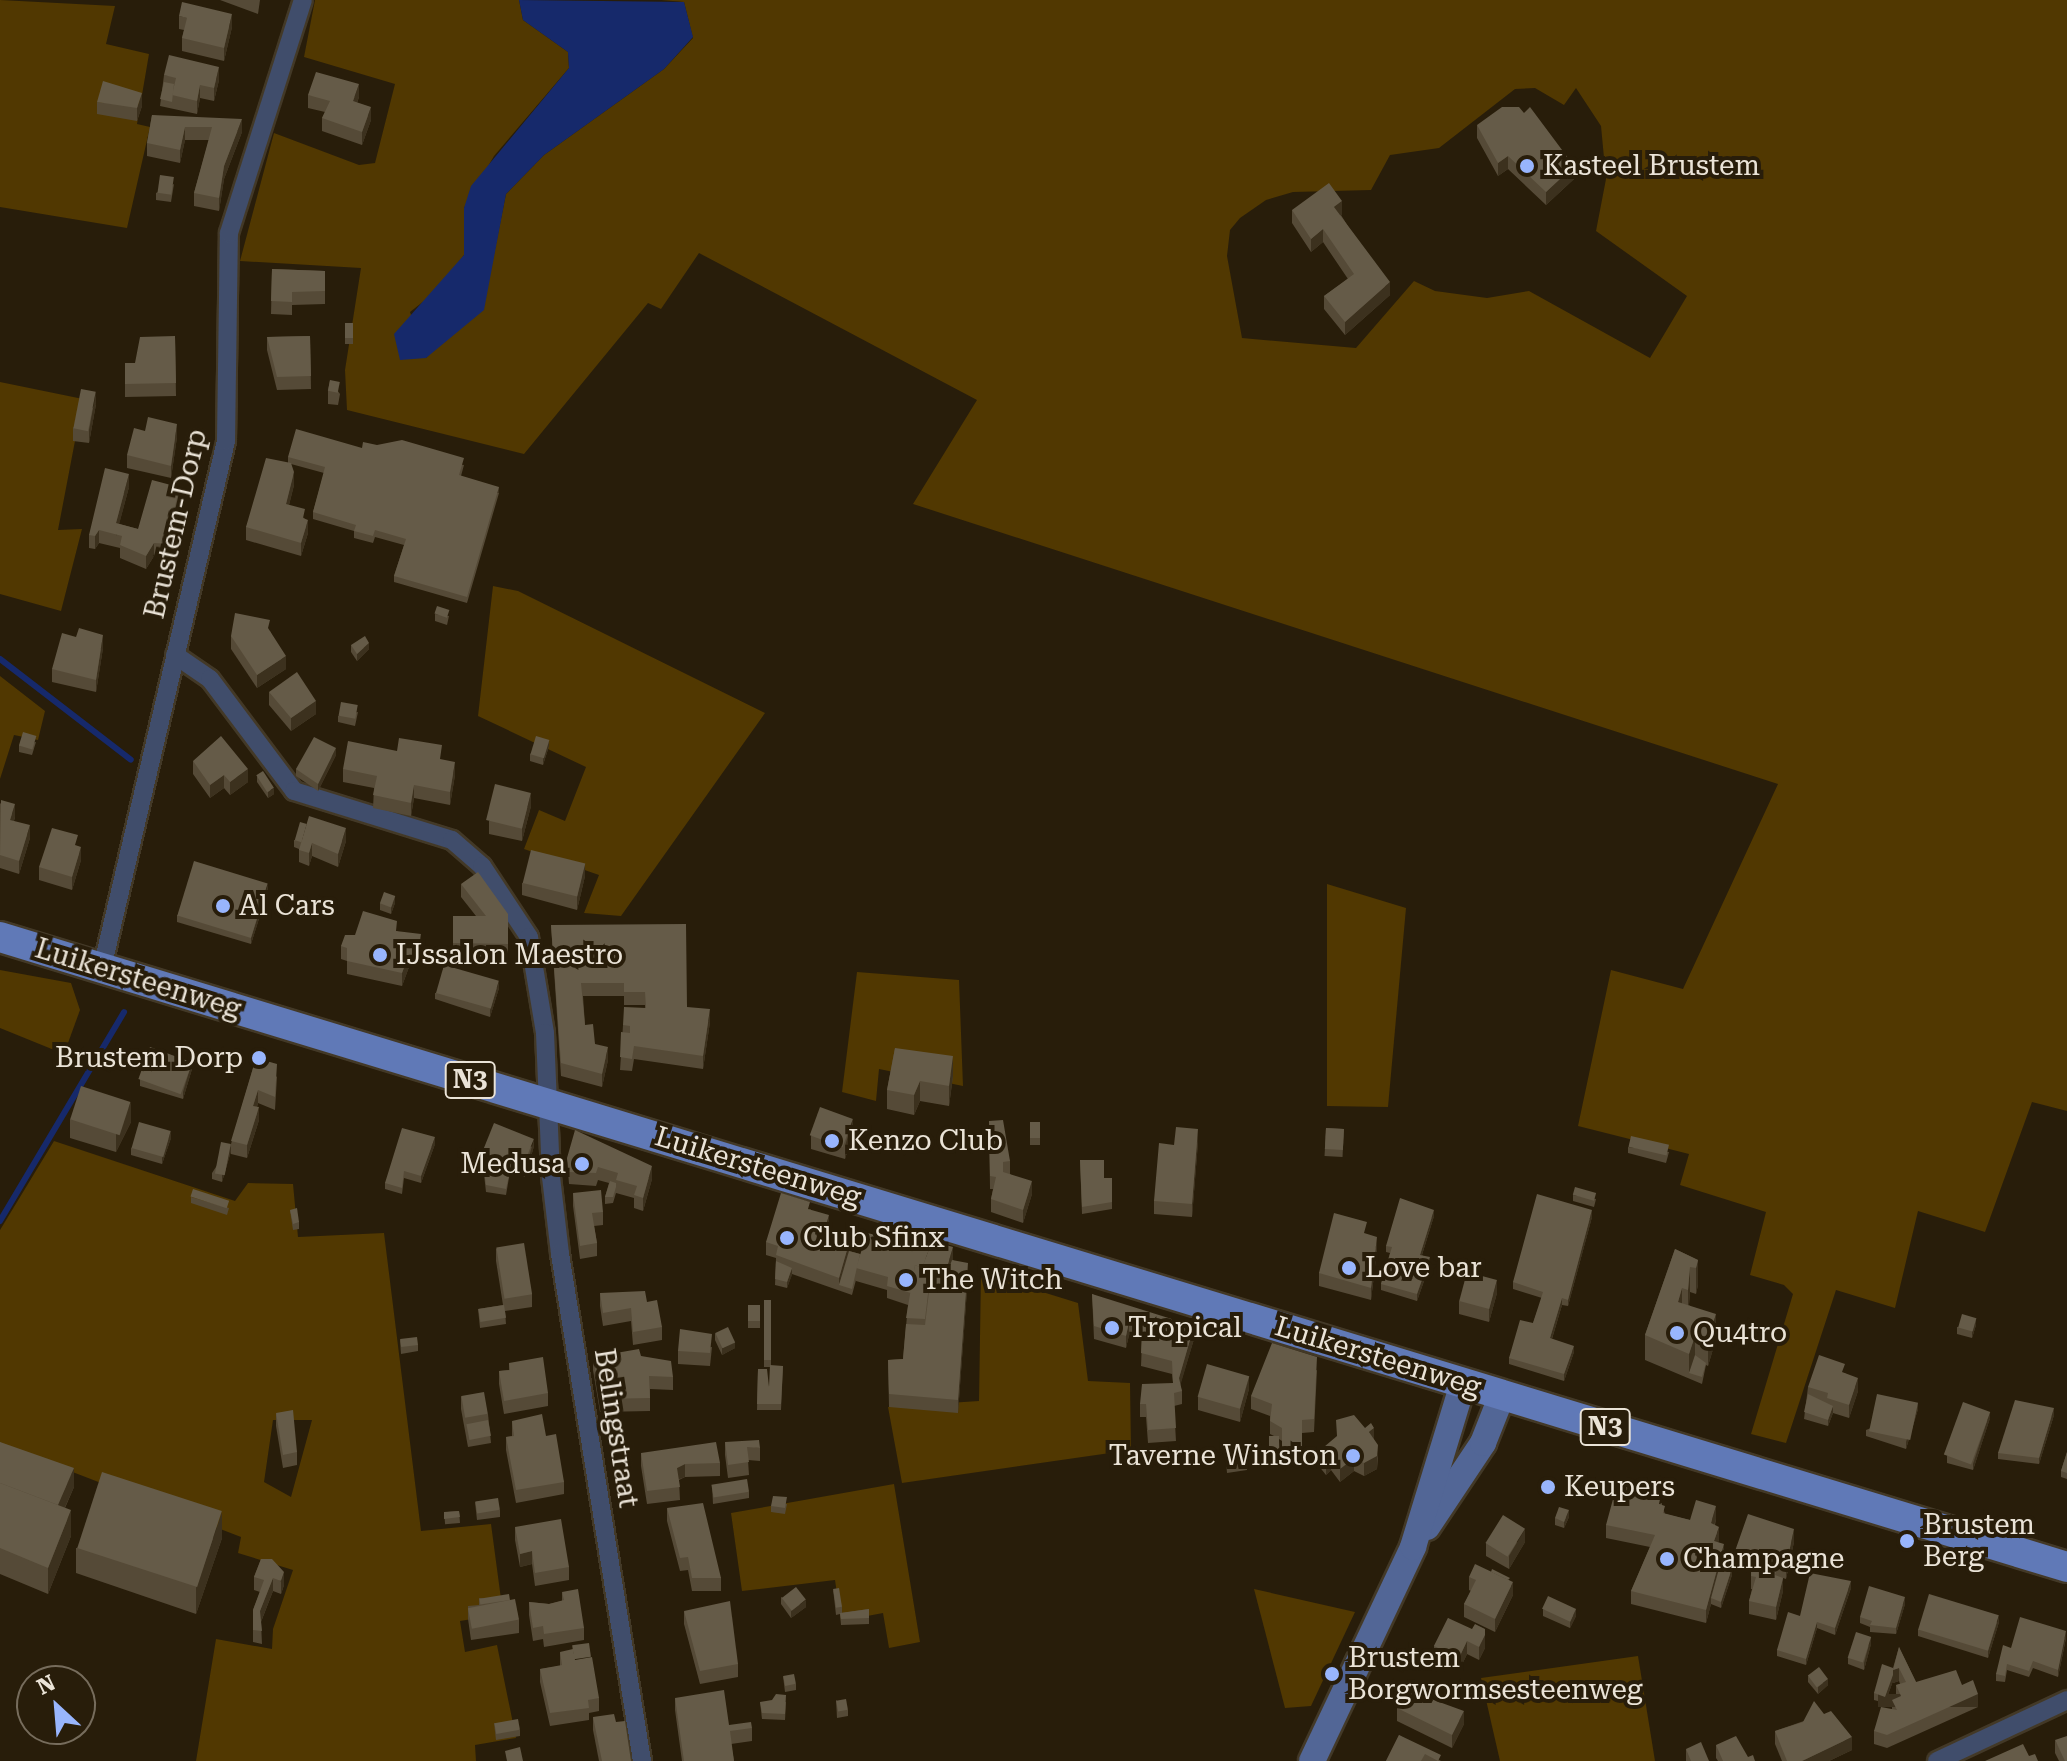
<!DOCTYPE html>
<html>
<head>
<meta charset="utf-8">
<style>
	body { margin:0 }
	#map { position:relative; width:2067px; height:1761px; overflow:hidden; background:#281d0a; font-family:"Roboto Serif",serif }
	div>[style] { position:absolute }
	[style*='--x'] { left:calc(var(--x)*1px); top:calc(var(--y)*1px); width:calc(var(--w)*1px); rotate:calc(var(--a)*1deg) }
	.green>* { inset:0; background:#513801 }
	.water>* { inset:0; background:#16296b }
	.stream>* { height:6px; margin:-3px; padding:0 3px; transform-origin:3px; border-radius:3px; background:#16296b }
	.roads { filter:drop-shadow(2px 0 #433927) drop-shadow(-2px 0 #433927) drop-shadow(0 2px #433927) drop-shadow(0 -2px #433927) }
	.street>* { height:18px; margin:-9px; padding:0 9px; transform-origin:9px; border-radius:9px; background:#404d6b }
	.secondary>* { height:26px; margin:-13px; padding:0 13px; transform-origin:13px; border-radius:13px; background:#526696 }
	.primary>* { height:30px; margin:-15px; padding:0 15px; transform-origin:15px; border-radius:15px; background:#6079b7 }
	.wall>* { inset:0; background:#554a37; transform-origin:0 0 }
	.shaded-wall>* { inset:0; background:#3c311e; transform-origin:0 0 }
	.building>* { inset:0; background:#655b48; transform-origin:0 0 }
	.dots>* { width:22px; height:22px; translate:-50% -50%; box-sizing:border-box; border:4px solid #281d0a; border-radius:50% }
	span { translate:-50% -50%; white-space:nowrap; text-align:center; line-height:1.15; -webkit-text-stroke:8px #281d0a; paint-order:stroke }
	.shield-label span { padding:2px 6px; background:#281d0a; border:2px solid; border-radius:6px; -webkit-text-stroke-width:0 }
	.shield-label { font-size:26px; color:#eae3d7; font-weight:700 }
	.poi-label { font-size:28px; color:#eae3d7 }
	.left { translate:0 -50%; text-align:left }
	.right { translate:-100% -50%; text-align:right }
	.street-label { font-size:28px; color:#eae3d7 }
	.north { position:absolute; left:16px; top:1665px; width:80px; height:80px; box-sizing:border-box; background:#281d0a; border:2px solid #766c5c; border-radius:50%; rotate:334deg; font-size:22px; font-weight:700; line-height:32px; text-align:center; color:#eae3d7 }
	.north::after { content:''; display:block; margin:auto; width:28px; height:36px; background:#98b5fd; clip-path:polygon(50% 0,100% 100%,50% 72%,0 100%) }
</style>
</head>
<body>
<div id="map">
	<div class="green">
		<i style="clip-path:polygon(0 0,115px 6px,106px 44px,149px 54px,137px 124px,150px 127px,127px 228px,0 207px)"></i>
		<i style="clip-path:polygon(evenodd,315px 0,519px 0,523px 20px,568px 52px,569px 68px,494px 156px,464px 208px,464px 255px,438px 290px,410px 312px,426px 358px,489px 279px,506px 194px,544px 155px,664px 69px,693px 38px,684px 2px,661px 0,2067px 0,2067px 1111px,2032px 1102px,1985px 1232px,1918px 1211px,1895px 1308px,1836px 1290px,1786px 1443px,1751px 1434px,1793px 1294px,1784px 1285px,1750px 1275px,1766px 1212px,1680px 1185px,1689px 1154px,1578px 1126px,1611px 970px,1683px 989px,1778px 784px,913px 504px,977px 400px,699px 253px,661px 309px,648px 303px,524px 454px,347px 410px,345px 370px,361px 268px,240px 261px,274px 133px,359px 165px,375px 163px,395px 84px,304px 57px,315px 0,1535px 88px,1564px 105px,1576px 88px,1601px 126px,1606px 179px,1596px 231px,1687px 296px,1650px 358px,1529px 291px,1487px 298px,1435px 291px,1414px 281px,1356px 348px,1242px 338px,1227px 256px,1230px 230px,1240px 218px,1266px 200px,1293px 192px,1371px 190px,1390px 155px,1439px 148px,1515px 89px,1535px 88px)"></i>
		<i style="clip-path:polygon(0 382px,83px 399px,58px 530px,82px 529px,61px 611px,0 594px)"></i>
		<i style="clip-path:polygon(493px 586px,518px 591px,765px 713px,621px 916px,584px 913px,599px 875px,524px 849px,539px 810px,565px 821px,586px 767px,478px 716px)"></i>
		<i style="clip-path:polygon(0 676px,45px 711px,38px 740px,14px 735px,0 779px)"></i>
		<i style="clip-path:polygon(1327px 884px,1406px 908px,1388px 1107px,1327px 1106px)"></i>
		<i style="clip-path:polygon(0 970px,71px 983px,80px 1010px,64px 1054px,0 1028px)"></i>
		<i style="clip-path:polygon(857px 972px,959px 980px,963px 1086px,879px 1069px,876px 1101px,842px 1092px)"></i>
		<i style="clip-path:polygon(evenodd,54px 1141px,235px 1201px,248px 1183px,293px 1184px,298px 1237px,384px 1233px,421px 1531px,491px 1524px,503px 1614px,460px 1621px,465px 1652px,497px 1645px,516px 1738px,475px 1745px,476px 1761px,196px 1761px,216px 1639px,272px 1649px,273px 1629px,293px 1570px,238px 1553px,241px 1537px,0 1444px,0 1230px,54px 1141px,273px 1420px,312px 1420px,291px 1497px,264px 1482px,273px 1420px)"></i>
		<i style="clip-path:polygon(981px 1273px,1078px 1303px,1088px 1381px,1130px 1383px,1131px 1450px,902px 1483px,888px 1407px,979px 1401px)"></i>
		<i style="clip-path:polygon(894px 1484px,920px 1642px,889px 1648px,883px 1613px,841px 1621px,835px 1580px,742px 1591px,731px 1513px)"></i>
		<i style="clip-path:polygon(1254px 1589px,1355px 1612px,1311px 1706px,1285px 1708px)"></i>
		<i style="clip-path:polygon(1638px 1656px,1655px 1761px,1500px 1761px,1481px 1678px)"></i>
	</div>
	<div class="water">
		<i style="clip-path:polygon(519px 0,684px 2px,693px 37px,664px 69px,544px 155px,506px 194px,484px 310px,426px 358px,400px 360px,394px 334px,464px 255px,464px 208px,471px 186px,569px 68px,568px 52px,523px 20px)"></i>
	</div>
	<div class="stream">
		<i style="--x:0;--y:659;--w:165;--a:37.6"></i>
		<i style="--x:0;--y:1221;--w:243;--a:-59.3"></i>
	</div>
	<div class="roads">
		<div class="street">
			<i style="--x:175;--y:655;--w:42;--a:34.4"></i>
			<i style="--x:210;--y:679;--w:140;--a:53.1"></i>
			<i style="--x:294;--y:791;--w:165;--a:17.2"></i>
			<i style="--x:452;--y:840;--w:40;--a:41"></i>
			<i style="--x:482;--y:866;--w:85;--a:56.5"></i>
			<i style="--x:529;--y:937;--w:97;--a:80.5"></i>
			<i style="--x:545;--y:1033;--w:144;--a:87.6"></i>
			<i style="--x:551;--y:1177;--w:78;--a:83.3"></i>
			<i style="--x:560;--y:1254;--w:514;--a:80.81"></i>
			<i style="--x:102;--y:968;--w:541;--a:-76.76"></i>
			<i style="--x:226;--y:441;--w:208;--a:-89.2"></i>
			<i style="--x:229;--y:233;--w:244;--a:-72.4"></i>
			<i style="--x:1937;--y:1761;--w:144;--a:-25.1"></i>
		</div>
		<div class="secondary">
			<i style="--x:1427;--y:1527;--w:101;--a:-56.3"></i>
			<i style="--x:1483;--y:1443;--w:52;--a:-68.4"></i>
			<i style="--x:1312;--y:1761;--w:237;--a:-64.7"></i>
			<i style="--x:1413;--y:1547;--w:171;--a:-73"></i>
		</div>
		<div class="primary">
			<i style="--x:0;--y:937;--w:2161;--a:16.95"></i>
		</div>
	</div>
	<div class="wall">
		<i style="clip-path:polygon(220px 0,260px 0,258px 14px)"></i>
		<i style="clip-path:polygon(179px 16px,232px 27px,224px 61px,182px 51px,182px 38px,184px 30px,179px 29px)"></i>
		<i style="clip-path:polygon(164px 75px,219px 80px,214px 101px,200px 98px,197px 114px,160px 106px)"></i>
		<i style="clip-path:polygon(308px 95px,359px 97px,357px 103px,371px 120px,362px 145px,322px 131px,322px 118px,325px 112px,308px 108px)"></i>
		<i style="clip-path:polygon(97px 102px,142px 106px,137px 121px,97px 114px)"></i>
		<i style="clip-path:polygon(152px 115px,242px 132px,224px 179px,219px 211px,194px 206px,194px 193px,209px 140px,185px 140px,180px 163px,147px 156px,147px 143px)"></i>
		<i style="clip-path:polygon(1477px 125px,1574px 179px,1546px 205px,1508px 169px,1498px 176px,1477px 138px)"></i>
		<i style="clip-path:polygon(174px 184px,171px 202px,156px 200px,156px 193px)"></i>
		<i style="clip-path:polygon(1292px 210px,1342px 214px,1341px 215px,1390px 295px,1345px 335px,1324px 309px,1324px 296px,1348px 279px,1323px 242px,1311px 252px,1292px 223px)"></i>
		<i style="clip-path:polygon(272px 269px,325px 271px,325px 304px,292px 305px,292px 315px,271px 314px)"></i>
		<i style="left:345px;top:323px;width:8px;height:21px"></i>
		<i style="clip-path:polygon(175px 336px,176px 396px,125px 397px,125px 363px,135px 363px)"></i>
		<i style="clip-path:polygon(310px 336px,311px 389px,277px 390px,267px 350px,267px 337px)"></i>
		<i style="clip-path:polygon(330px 380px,340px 394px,338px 405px,328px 404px,328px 391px)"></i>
		<i style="clip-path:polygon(96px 404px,89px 443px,73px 441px,73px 428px)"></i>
		<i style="clip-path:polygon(177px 437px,171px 478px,127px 468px,127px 455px)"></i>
		<i style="clip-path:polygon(362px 448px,464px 465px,461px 476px,499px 493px,467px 603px,394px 582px,394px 576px,404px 545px,375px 537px,373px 543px,354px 538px,354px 531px,313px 519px,313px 512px,324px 473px,291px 464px,294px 485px,289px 505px,305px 519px,308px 533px,301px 556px,246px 540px,246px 527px,288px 463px,288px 457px)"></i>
		<i style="clip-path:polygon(129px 487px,119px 524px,138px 529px,186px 501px,170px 557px,154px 556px,146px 569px,120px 558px,120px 548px,99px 543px,95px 549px,89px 548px,89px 535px)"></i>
		<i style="clip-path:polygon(435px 614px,449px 616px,447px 625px,435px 621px)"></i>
		<i style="clip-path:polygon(270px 631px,286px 669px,257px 688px,231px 649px,231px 636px)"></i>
		<i style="clip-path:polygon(351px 645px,369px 649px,357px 661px,351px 652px)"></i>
		<i style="clip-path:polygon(103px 648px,96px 692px,52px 682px,52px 669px)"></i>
		<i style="clip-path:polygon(269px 692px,316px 714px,291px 731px,269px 705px)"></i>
		<i style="clip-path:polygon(358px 712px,355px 726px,338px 722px,338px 716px)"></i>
		<i style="clip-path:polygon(36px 742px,32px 755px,19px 752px,19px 745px)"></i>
		<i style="clip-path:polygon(549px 746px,543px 765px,530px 761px,530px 754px)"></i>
		<i style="clip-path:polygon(336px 755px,318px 791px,296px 776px,296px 769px)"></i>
		<i style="clip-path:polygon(442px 760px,455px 775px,450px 805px,414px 798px,411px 816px,373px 808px,374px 788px,343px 782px,343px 769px)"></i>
		<i style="clip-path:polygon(193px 761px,248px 782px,230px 795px,224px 788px,210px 798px,193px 774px)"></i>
		<i style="clip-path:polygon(257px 776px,274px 794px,268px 798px,257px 782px)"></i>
		<i style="clip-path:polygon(0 803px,15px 817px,14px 821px,30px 838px,19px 874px,0 868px)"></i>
		<i style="clip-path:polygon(531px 806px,522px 841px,489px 834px,489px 821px)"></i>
		<i style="clip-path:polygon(294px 840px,346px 841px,338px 867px,312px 856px,309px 866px,299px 862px,299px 849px,294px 847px)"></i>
		<i style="clip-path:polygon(78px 846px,81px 860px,72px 890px,39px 880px,39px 867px)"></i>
		<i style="clip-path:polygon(585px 876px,577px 910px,522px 895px,522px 883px)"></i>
		<i style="clip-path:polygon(461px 884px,508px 914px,508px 957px,453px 956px,453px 916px,476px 916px,461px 897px)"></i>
		<i style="clip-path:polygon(268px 890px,251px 944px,177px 922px,177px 915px)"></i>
		<i style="clip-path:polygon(380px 903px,395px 903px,391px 914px,380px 910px)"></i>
		<i style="clip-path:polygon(551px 925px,710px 1022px,703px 1069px,634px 1059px,632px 1071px,620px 1070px,623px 1025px,645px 1008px,645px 1005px,624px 1005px,624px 996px,583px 996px,585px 1025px,595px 1044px,608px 1060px,602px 1087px,561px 1076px)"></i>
		<i style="clip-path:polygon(397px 931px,421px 947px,417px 967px,409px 967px,402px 986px,347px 974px,347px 961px,341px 959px,341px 946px,355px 935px)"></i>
		<i style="clip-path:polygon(499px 988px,490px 1017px,435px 999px,435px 993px)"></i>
		<i style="clip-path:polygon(895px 1048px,953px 1076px,949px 1106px,920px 1101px,914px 1115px,887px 1109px,887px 1090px)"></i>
		<i style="clip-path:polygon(256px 1058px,277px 1077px,275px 1110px,258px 1103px,257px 1107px,259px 1120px,247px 1158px,231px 1154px,231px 1151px,222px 1182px,212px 1179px,212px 1173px,231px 1144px)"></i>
		<i style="clip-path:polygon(192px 1069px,183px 1099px,140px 1086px,140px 1079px)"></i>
		<i style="clip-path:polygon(70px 1119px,131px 1122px,116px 1152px,70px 1138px)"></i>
		<i style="clip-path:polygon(989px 1121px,1010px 1161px,1010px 1174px,1032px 1194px,1023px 1223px,991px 1212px,991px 1199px,993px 1189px,990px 1189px)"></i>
		<i style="left:1030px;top:1122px;width:10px;height:23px"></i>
		<i style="left:1326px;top:1128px;width:18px;height:28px;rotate:3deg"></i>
		<i style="clip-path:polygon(853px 1132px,845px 1159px,811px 1149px,811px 1136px)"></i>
		<i style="clip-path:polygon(171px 1138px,162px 1164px,131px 1155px,131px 1148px)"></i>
		<i style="clip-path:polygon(1198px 1142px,1192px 1217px,1154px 1214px,1154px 1201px,1174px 1145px)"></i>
		<i style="clip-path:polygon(435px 1144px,421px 1183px,404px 1178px,402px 1194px,385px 1189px,385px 1183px)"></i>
		<i style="clip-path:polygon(534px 1146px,525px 1177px,510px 1172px,506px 1195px,486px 1192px,482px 1157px)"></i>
		<i style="clip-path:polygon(1628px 1147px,1669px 1152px,1666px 1163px,1628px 1153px)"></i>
		<i style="clip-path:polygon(567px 1158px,652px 1179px,643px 1211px,634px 1208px,634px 1198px,616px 1193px,613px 1203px,605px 1204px,605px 1197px,609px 1183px,598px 1180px,596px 1186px,569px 1184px)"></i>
		<i style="clip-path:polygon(1080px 1160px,1104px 1178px,1112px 1178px,1112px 1209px,1082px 1214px)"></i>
		<i style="clip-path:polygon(573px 1193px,603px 1212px,603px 1225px,594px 1226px,597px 1243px,597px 1256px,580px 1259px,573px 1206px)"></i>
		<i style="clip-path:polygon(1573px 1195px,1596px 1199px,1594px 1207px,1573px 1201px)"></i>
		<i style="clip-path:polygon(191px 1197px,229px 1208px,227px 1215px,191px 1203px)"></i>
		<i style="clip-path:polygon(810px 1209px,829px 1228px,827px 1234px,849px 1251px,860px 1254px,953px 1260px,968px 1276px,958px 1413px,889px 1407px,888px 1360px,903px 1359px,908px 1305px,887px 1298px,887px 1290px,856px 1281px,856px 1280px,852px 1295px,792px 1274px,787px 1288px,775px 1285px,776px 1258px,766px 1255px,766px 1242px)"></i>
		<i style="clip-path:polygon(290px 1210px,299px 1222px,299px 1229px,293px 1230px)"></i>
		<i style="clip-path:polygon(1434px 1216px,1422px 1255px,1430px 1264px,1417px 1301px,1381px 1290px,1381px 1284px,1390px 1253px,1386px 1252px,1386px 1246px)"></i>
		<i style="clip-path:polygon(1592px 1217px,1568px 1306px,1562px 1305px,1552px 1339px,1574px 1352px,1564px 1381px,1509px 1364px,1509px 1358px,1533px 1323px,1542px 1298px,1513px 1289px,1513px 1282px)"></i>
		<i style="clip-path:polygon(1367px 1234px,1377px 1250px,1371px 1300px,1319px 1286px,1319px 1273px)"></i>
		<i style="clip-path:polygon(496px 1248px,532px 1294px,532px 1307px,505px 1311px,506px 1324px,480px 1328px,478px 1309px,503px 1305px,496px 1261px)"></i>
		<i style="clip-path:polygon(1675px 1249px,1698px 1260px,1698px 1285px,1696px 1294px,1690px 1292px,1689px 1305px,1716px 1339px,1708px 1366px,1706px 1365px,1702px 1384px,1645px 1360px,1645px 1335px)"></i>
		<i style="clip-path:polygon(600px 1293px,647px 1302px,662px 1327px,662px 1340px,633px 1345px,631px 1321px,603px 1326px,600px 1306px)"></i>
		<i style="clip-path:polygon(1497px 1293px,1489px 1322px,1459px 1314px,1459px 1301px)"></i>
		<i style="clip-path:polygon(1092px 1294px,1194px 1339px,1180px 1385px,1182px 1391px,1182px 1404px,1174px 1406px,1176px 1441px,1148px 1443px,1146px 1417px,1140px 1417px,1140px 1404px,1173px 1383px,1172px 1374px,1141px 1366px,1142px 1341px,1129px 1335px,1126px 1348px,1094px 1339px)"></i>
		<i style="left:764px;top:1300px;width:7px;height:67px"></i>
		<i style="left:748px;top:1305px;width:12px;height:23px"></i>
		<i style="clip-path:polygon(1976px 1325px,1972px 1338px,1957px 1334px,1957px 1327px)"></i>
		<i style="clip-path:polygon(715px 1333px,735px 1348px,722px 1355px,715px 1340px)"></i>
		<i style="clip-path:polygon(400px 1340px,418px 1345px,418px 1351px,401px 1354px)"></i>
		<i style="clip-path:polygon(712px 1347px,710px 1366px,678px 1364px,678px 1351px)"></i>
		<i style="clip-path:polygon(618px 1352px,641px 1356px,673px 1377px,673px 1390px,650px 1389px,650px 1411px,600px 1412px,593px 1370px,593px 1357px)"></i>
		<i style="clip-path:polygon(509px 1363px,548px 1393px,548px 1406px,504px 1414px,499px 1384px,499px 1371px,509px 1370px)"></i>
		<i style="clip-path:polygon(783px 1366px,781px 1410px,757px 1410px,758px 1369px,769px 1387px)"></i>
		<i style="clip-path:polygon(1317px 1370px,1314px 1432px,1302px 1433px,1302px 1459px,1282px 1459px,1282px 1441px,1279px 1439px,1280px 1462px,1270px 1462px,1269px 1436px,1274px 1436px,1270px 1434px,1270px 1416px,1251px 1409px,1251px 1396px)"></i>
		<i style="clip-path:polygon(1845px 1373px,1858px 1391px,1849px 1418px,1833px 1413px,1828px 1426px,1804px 1419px,1808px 1387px)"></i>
		<i style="clip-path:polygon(1249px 1389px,1240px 1422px,1198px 1410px,1198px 1397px)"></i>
		<i style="clip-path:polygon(461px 1396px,488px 1414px,491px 1443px,468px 1447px,461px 1409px)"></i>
		<i style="clip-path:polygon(1918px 1409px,1906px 1449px,1866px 1436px,1866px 1430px)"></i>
		<i style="clip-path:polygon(276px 1413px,297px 1452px,297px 1465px,283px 1468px,276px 1426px)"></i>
		<i style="clip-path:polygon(2054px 1415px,2039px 1464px,1998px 1459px,1998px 1453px)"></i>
		<i style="clip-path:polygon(1990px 1418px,1973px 1470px,1947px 1463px,1947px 1456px)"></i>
		<i style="clip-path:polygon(512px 1421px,546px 1436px,564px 1482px,564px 1494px,516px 1503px,506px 1450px,506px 1437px,512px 1436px)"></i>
		<i style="clip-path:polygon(1374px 1440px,1378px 1458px,1377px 1469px,1364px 1476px,1354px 1471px,1340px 1482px,1331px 1470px,1326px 1475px,1318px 1465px,1318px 1452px)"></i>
		<i style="clip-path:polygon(0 1442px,74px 1487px,65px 1508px,71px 1536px,48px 1594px,0 1574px)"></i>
		<i style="clip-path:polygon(725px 1442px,760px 1448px,760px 1461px,748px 1460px,749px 1475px,728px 1478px,725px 1455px)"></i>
		<i style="clip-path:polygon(1225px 1451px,1247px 1463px,1247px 1470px,1227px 1473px)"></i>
		<i style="clip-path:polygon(2067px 1452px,2067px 1479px,2061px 1477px,2061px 1471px)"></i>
		<i style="clip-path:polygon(641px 1453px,720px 1463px,720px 1476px,685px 1477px,679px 1480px,680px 1500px,647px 1504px,641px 1466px)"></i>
		<i style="clip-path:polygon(712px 1485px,749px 1492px,749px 1498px,713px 1504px)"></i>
		<i style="clip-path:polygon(475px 1502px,500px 1510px,500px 1517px,477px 1520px)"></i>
		<i style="clip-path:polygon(1662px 1503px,1662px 1505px,1665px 1514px,1690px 1520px,1716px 1519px,1715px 1525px,1719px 1540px,1718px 1542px,1724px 1557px,1722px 1565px,1732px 1575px,1721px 1608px,1711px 1604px,1706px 1623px,1631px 1604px,1631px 1591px,1650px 1547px,1606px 1538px,1606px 1525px)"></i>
		<i style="clip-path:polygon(787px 1504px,785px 1514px,771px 1512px,771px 1506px)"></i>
		<i style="clip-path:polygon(667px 1508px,721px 1578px,721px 1591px,692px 1591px,688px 1570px,680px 1571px,667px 1521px)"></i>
		<i style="left:459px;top:1511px;width:12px;height:15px;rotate:85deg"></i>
		<i style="clip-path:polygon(1569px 1517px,1564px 1528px,1555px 1525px,1555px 1518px)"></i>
		<i style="clip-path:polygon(515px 1527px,569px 1567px,569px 1580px,535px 1586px,532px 1564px,520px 1567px,515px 1540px)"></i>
		<i style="clip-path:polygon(222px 1538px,196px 1614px,76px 1573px,76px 1548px)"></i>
		<i style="clip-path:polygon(1525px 1542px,1509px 1569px,1486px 1556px,1486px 1543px)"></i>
		<i style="clip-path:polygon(1794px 1542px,1786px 1579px,1783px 1578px,1783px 1591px,1776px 1620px,1749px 1614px,1749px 1601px,1752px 1589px,1751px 1589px,1751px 1571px,1734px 1567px,1734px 1554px)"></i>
		<i style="clip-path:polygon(261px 1559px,284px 1585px,281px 1594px,273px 1591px,261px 1622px,262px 1644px,253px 1642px,253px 1610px,260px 1592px,254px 1590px,254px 1577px)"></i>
		<i style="clip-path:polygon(1469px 1577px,1510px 1581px,1513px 1595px,1495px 1632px,1464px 1617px,1464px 1604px,1471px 1591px,1469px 1590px)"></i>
		<i style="clip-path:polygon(1851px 1588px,1835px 1635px,1817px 1628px,1806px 1665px,1777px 1656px,1777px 1650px,1800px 1616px)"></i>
		<i style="clip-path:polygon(833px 1589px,842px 1607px,842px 1613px,869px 1609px,869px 1624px,841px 1625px,840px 1614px,836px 1615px)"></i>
		<i style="clip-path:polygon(562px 1592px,584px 1628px,584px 1640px,544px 1647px,543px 1639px,533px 1641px,529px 1615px,529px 1602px,549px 1604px,562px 1601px)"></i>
		<i style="clip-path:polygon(781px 1597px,806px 1607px,791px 1618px,781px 1604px)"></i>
		<i style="clip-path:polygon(479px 1598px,510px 1600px,519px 1620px,519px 1633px,471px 1640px,468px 1619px,468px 1606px,479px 1605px)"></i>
		<i style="clip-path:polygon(1905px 1604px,1896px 1634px,1870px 1632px,1870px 1627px,1860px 1623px,1860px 1617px)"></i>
		<i style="clip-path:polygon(1543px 1609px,1576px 1616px,1570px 1628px,1543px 1616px)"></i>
		<i style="clip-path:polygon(684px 1611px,738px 1664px,738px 1677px,700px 1684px,684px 1624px)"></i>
		<i style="clip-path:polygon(1448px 1618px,1485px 1648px,1479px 1660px,1467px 1654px,1459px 1671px,1434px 1659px,1434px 1646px)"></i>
		<i style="clip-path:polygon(1999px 1622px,1988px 1658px,1918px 1636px,1918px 1629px)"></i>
		<i style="clip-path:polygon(2066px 1638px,2058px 1677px,2033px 1668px,2029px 1677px,2007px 1670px,2005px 1682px,1996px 1681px,1996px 1674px,2011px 1648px)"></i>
		<i style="clip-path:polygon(1871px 1644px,1864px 1670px,1848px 1664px,1848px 1658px)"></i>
		<i style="clip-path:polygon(1899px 1647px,1916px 1682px,1962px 1685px,1978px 1707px,1887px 1748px,1874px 1744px,1874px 1731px,1892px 1709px,1892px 1700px,1896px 1698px,1896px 1685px,1900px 1684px,1899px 1681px,1893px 1683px,1893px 1681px,1885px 1703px,1874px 1700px,1874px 1693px,1893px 1668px)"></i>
		<i style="clip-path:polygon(560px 1652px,599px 1698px,599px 1711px,589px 1713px,589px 1720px,550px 1726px,540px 1682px,540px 1669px,560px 1666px)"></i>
		<i style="clip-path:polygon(783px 1676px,796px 1684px,796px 1690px,785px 1692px)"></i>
		<i style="clip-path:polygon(1808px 1676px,1828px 1685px,1818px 1694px,1808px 1682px)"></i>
		<i style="clip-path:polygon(675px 1698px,729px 1725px,752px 1728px,752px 1741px,731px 1744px,734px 1761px,682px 1761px,675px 1710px)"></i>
		<i style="clip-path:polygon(836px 1700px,848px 1710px,848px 1716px,837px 1718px)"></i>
		<i style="clip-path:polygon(1433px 1700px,1464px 1724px,1452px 1748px,1397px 1721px,1397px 1708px)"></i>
		<i style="clip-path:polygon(760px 1702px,786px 1702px,785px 1720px,762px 1719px)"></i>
		<i style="clip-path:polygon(1824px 1714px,1852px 1750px,1829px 1761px,1782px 1761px,1775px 1744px,1775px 1731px)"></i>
		<i style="clip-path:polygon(593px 1717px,616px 1722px,631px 1761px,599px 1761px,593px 1730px)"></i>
		<i style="clip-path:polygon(494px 1723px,520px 1730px,520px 1736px,496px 1740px)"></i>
		<i style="clip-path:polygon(1399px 1735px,1441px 1761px,1386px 1761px)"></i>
		<i style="clip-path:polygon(2055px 1740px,2067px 1761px,2059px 1761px,2055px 1753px)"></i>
		<i style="clip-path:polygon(1716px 1745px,1755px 1761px,1718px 1761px,1716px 1758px)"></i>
		<i style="clip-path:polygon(1686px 1749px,1709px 1761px,1686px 1761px)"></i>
	</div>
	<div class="shaded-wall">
		<i style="clip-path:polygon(232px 14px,232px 27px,224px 61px,224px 48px)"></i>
		<i style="clip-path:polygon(219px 67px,219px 80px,214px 101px,214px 88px)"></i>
		<i style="clip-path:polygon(359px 84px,359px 97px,353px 114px,353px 101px)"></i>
		<i style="clip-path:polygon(200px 85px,200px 98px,197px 114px,197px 101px)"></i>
		<i style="clip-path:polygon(142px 93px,142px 106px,137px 121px,137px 108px)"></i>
		<i style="clip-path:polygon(371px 107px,371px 120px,362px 145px,362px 132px)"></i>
		<i style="clip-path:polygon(242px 119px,242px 132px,224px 179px,219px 211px,219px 198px,224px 166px)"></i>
		<i style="clip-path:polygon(185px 127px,185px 140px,180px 163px,180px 150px)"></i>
		<i style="clip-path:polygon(1508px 156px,1508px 169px,1498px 176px,1498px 163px)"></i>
		<i style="clip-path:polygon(1574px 166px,1574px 179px,1546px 205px,1546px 192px)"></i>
		<i style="clip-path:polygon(1342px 201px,1342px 214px,1334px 220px,1334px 207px)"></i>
		<i style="clip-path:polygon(1323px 229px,1323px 242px,1311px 252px,1311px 239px)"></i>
		<i style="clip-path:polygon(1390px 282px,1390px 295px,1345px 335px,1345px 322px)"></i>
		<i style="clip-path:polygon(96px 392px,96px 404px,89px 443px,89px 430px)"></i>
		<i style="clip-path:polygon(177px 424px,177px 437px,171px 478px,171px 466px)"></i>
		<i style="clip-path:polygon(294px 472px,294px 485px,286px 517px,286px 504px)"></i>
		<i style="clip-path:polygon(129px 474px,129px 487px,116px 536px,116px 523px)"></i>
		<i style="left:499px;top:487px;width:6px;height:115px;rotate:90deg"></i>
		<i style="clip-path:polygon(186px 489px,186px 501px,170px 557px,170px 544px)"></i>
		<i style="clip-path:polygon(308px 520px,308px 533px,301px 556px,301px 543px)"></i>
		<i style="clip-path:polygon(99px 530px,99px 543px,95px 549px,95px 536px)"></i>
		<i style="clip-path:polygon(154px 543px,154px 556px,146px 569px,146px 556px)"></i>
		<i style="clip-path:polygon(103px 635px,103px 648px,96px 692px,96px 680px)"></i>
		<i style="clip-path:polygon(369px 643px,369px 649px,357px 661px,357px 654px)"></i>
		<i style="clip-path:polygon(286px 656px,286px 669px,257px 688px,257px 675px)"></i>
		<i style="clip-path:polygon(316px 701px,316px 714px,291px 731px,291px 718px)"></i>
		<i style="clip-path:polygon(549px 740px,549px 746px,543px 765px,543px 759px)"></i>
		<i style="clip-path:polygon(336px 748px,336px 755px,318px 791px,318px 784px)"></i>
		<i style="clip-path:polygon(455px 762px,455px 775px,450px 805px,450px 792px)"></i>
		<i style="clip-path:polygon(248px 769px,248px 782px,230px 795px,230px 782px)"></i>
		<i style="clip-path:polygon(224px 775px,224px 788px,210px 798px,210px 785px)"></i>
		<i style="clip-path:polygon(414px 785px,414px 798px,411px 816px,411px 803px)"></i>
		<i style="clip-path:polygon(274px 788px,274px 794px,268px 798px,268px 792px)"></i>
		<i style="clip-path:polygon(531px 793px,531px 806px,522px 841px,522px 828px)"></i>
		<i style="clip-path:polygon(15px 804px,15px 817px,10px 833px,10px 820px)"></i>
		<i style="clip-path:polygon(30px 825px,30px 838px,19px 874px,19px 861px)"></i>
		<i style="clip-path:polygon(346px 828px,346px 841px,338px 867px,338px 854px)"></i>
		<i style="clip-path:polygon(312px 843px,312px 856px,309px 866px,309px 853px)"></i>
		<i style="clip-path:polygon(81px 847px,81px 860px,72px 890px,72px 877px)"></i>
		<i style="clip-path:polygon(585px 863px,585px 876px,577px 910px,577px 897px)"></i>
		<i style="clip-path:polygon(268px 884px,268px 890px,251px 944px,251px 938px)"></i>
		<i style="clip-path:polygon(395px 896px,395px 903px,391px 914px,391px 907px)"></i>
		<i style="clip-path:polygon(421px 934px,421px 947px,417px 967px,417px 954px)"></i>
		<i style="clip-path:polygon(409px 954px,409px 967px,402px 986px,402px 973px)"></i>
		<i style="clip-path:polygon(499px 981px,499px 988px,490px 1017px,490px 1010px)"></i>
		<i style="clip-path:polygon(710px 1009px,710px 1022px,703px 1069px,703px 1056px)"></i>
		<i style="clip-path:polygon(608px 1047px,608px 1060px,602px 1087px,602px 1074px)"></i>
		<i style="clip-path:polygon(953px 1056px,953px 1076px,949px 1106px,949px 1086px)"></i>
		<i style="clip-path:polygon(192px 1062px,192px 1069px,183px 1099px,183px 1092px)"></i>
		<i style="clip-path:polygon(920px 1081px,920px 1101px,914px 1115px,914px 1095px)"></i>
		<i style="clip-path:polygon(258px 1090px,258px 1103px,253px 1119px,253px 1106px)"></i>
		<i style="clip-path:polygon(131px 1102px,131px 1122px,116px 1152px,116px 1133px)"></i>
		<i style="clip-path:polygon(259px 1107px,259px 1120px,247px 1158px,247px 1145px)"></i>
		<i style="clip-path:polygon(853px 1119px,853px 1132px,845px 1159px,845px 1146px)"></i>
		<i style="clip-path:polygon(1198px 1129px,1198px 1142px,1192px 1217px,1192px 1204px)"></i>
		<i style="clip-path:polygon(171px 1131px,171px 1138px,162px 1164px,162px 1158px)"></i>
		<i style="clip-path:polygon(435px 1137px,435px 1144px,421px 1183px,421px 1176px)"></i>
		<i style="clip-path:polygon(534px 1139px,534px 1146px,525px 1177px,525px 1171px)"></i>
		<i style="clip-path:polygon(231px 1144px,231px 1151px,222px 1182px,222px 1175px)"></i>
		<i style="clip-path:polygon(652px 1166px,652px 1179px,643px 1211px,643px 1198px)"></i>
		<i style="clip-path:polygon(1032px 1181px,1032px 1194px,1023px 1223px,1023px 1210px)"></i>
		<i style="clip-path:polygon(1434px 1210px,1434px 1216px,1420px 1261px,1420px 1255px)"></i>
		<i style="clip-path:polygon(1592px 1210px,1592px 1217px,1568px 1306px,1568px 1300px)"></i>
		<i style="clip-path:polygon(829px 1215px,829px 1228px,824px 1245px,824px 1232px)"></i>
		<i style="clip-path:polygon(1377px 1237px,1377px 1250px,1371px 1300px,1371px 1288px)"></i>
		<i style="clip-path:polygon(849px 1243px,849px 1256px,839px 1285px,839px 1278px)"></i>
		<i style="clip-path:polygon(953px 1247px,953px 1267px,945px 1293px,945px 1274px)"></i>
		<i style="clip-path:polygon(1430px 1257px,1430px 1264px,1417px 1301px,1417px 1294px)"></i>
		<i style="clip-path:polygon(1698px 1260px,1698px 1285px,1696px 1294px,1696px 1268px)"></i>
		<i style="clip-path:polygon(968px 1263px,968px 1276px,958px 1413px,958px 1400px)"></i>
		<i style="clip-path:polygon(1690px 1267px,1690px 1292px,1688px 1316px,1688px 1290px)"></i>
		<i style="clip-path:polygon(792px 1268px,792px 1275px,787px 1288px,787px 1282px)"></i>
		<i style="clip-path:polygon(1497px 1280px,1497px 1293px,1489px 1322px,1489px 1309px)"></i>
		<i style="clip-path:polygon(1682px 1288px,1682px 1314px,1678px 1302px)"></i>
		<i style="clip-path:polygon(1562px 1298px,1562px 1305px,1550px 1345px,1550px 1338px)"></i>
		<i style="clip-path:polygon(1716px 1314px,1716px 1339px,1708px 1366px,1708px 1340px)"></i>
		<i style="clip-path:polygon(1976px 1318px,1976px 1325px,1972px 1338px,1972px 1332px)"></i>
		<i style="clip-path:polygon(1129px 1322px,1129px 1335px,1126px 1348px,1126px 1336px)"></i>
		<i style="clip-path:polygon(1194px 1326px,1194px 1339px,1179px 1390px,1179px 1378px)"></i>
		<i style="clip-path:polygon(1695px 1336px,1695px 1361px,1689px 1373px,1689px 1380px,1689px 1354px)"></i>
		<i style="clip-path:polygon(735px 1342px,735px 1348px,722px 1355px,722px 1348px)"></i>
		<i style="clip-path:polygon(1574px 1346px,1574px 1352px,1564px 1381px,1564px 1374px)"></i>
		<i style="clip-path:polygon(1249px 1376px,1249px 1389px,1240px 1422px,1240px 1409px)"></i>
		<i style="clip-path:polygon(1858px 1378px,1858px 1391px,1849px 1418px,1849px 1405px)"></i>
		<i style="clip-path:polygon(1918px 1403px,1918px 1409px,1906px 1449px,1906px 1442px)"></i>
		<i style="clip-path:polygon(1833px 1406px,1833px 1413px,1828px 1426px,1828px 1420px)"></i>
		<i style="clip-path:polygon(2054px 1408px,2054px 1415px,2039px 1464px,2039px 1458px)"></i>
		<i style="clip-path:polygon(1990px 1412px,1990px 1418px,1973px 1470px,1973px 1464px)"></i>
		<i style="clip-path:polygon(1374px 1428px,1374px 1441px,1369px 1432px)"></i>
		<i style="clip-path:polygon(1378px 1445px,1377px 1469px,1364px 1476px,1364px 1463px)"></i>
		<i style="clip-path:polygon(1331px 1457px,1331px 1470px,1326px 1475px,1326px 1462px)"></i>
		<i style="clip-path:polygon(1354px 1458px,1354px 1471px,1340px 1482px,1340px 1469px)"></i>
		<i style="clip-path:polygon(685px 1464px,685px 1477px,677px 1480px,677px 1468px)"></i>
		<i style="clip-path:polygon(74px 1468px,74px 1487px,56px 1527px,56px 1508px)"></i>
		<i style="clip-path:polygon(1716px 1506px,1716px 1519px,1711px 1536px,1711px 1523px)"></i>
		<i style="clip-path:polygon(71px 1510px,71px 1536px,48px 1594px,48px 1568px)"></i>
		<i style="clip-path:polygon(1569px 1510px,1569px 1517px,1564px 1528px,1564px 1522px)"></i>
		<i style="clip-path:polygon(222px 1512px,222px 1538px,196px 1614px,196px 1588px)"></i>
		<i style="clip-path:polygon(1719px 1527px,1719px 1540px,1714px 1554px,1714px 1541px)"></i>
		<i style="clip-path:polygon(1525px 1529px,1525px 1542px,1509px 1569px,1509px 1556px)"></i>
		<i style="clip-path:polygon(1794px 1529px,1794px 1542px,1786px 1579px,1786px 1566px)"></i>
		<i style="clip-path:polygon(1724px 1544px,1724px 1557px,1713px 1598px,1711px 1598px,1711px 1604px,1706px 1623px,1706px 1610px)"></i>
		<i style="clip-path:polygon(532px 1551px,532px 1564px,520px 1567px,520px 1554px)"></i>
		<i style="clip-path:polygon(1732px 1568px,1732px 1575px,1721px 1608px,1721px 1602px)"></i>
		<i style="clip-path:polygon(284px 1572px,284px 1585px,281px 1594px,281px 1581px)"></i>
		<i style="clip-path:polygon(273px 1578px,273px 1591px,260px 1624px,260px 1611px)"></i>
		<i style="clip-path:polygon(1783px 1578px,1783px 1591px,1776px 1620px,1776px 1607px)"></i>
		<i style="clip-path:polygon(1851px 1581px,1851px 1588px,1835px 1635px,1835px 1628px)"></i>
		<i style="clip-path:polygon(1513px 1582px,1513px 1595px,1495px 1632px,1495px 1619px)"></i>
		<i style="clip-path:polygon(1905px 1597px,1905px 1604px,1896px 1634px,1896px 1628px)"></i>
		<i style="clip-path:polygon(806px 1600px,806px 1607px,791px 1618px,791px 1611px)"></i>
		<i style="clip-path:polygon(1576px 1609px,1576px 1616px,1570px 1628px,1570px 1622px)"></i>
		<i style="clip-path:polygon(1999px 1616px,1999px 1622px,1988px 1658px,1988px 1651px)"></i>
		<i style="clip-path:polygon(1817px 1622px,1817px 1628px,1806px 1665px,1806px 1659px)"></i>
		<i style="clip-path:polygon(1485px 1629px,1485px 1648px,1479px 1660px,1479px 1647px)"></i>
		<i style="clip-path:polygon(2066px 1631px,2066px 1638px,2058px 1677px,2058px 1670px)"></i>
		<i style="clip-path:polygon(1871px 1637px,1871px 1644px,1864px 1670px,1864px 1663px)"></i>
		<i style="clip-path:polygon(1467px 1641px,1467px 1654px,1459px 1671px,1459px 1658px)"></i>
		<i style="clip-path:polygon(1899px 1668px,1899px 1681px,1893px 1683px,1893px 1681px,1885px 1703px,1885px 1697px,1893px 1670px)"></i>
		<i style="clip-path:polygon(1828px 1679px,1828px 1685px,1818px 1694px,1818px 1687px)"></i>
		<i style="left:1978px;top:1694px;width:13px;height:100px;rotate:90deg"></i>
		<i style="clip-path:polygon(1464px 1711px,1464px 1724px,1452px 1748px,1452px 1735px)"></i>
		<i style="clip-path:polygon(1852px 1737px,1852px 1750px,1829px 1761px,1802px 1761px)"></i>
	</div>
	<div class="building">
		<i style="clip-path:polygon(182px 2px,232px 14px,224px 48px,182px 38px,187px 18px,179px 16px)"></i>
		<i style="clip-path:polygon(169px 55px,219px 67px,214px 88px,200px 85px,197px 101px,172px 95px,176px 78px,164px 75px)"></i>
		<i style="clip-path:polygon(316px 72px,359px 84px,353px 101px,371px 107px,362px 132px,322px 118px,330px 101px,308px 95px)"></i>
		<i style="clip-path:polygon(103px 81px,142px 93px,137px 108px,97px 102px)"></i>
		<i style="clip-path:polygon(164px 82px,174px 84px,172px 102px,160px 99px)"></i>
		<i style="clip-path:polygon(1502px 107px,1519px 107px,1524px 113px,1530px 107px,1574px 166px,1546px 192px,1508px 156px,1498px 163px,1477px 125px)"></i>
		<i style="clip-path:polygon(152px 115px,242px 119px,224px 166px,219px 198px,194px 193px,212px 127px,185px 127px,180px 150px,147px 143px)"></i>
		<i style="left:160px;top:175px;width:14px;height:18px;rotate:8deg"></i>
		<i style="clip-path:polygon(1329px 183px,1342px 201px,1334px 207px,1390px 282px,1345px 322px,1324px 296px,1354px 274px,1323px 229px,1311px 239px,1292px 210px)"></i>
		<i style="clip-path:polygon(272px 269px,325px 271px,325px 291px,292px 292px,292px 302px,271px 301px)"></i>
		<i style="left:345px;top:323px;width:8px;height:15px"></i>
		<i style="clip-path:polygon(175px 336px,176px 383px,125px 384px,125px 363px,135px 363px,140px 337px)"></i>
		<i style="clip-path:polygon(310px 336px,311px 376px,277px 377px,267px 337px)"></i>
		<i style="left:330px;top:380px;width:10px;height:11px;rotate:11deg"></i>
		<i style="left:81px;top:389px;width:15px;height:40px;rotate:11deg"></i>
		<i style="clip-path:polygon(148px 417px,177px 424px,171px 466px,127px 455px,134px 428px,145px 431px)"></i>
		<i style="clip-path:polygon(296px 429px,362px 448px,363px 442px,377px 445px,402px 440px,464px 458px,459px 475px,499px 487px,467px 597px,394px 576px,406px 539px,375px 530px,373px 536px,354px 531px,356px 525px,313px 512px,325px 467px,288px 457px)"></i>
		<i style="clip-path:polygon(266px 458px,291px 463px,294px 472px,286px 504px,305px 509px,303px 518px,308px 520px,301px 543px,246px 527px)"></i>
		<i style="clip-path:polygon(105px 468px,129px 474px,116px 523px,138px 529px,152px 480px,186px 489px,170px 544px,154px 543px,146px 556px,120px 545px,122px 536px,99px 530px,95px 536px,89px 535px)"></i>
		<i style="left:437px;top:606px;width:13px;height:8px;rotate:18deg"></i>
		<i style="clip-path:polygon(235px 613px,270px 620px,268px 628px,286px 656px,257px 675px,231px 636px)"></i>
		<i style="clip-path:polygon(79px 628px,103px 635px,96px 680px,52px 669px,62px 633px,76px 637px)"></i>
		<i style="clip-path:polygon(365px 636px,369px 643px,357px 654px,351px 645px)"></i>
		<i style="clip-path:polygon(297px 672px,316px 701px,291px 718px,269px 692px)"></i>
		<i style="left:341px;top:702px;width:17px;height:14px;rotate:10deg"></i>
		<i style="left:23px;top:732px;width:14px;height:14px;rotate:17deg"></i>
		<i style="clip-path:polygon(221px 736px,248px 769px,230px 782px,224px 775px,210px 785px,193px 761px)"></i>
		<i style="left:536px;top:736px;width:14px;height:19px;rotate:17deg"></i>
		<i style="clip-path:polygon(314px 737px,336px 748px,318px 784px,296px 769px)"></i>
		<i style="clip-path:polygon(399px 738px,442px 745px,440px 759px,455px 762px,450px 792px,414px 785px,411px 803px,373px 795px,377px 776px,343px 769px,348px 741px,397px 751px)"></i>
		<i style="left:263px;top:771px;width:20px;height:8px;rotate:57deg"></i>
		<i style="left:495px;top:784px;width:37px;height:37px;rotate:14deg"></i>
		<i style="clip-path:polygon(1px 800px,15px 804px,10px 820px,30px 825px,19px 861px,0 855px)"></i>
		<i style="clip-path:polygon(309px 816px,346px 828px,338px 854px,312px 843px,309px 853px,299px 850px)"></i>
		<i style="left:300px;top:822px;width:7px;height:19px;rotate:16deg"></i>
		<i style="clip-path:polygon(52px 828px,78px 835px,75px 845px,81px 847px,72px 877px,39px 867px)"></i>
		<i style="left:531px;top:850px;width:56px;height:34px;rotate:14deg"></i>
		<i style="left:194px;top:861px;width:77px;height:57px;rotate:17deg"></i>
		<i style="clip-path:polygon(478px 872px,508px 914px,508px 944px,453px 943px,453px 916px,486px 916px,461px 884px)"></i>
		<i style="left:384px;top:892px;width:12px;height:12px;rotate:20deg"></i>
		<i style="clip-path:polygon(363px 911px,397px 921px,396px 931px,421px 934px,417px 954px,409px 954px,402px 973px,347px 961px,347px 948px,341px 946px,345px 935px,355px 935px)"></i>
		<i style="clip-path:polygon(686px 924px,687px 1007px,710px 1009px,703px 1056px,634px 1046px,632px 1059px,620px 1057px,621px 1032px,630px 1033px,630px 1026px,623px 1025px,624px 1007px,646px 1008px,645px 992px,624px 992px,624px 983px,581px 983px,585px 1025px,593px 1024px,595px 1044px,608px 1047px,602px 1074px,561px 1063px,551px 925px)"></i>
		<i style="left:444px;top:965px;width:57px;height:29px;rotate:16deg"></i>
		<i style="left:150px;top:1047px;width:45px;height:34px;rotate:20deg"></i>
		<i style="clip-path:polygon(895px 1048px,953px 1056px,949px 1086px,920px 1081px,914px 1095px,887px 1090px)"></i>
		<i style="clip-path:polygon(256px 1058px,277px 1064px,275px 1097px,258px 1090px,253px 1106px,259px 1107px,247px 1145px,231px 1141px)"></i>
		<i style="left:81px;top:1086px;width:52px;height:35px;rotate:18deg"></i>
		<i style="left:820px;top:1107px;width:35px;height:30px;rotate:20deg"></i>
		<i style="clip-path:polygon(1003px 1120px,1010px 1161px,1003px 1162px,1003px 1172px,1032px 1181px,1023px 1210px,991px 1199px,996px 1177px,990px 1176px,989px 1121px)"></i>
		<i style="left:139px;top:1122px;width:33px;height:27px;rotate:16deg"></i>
		<i style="left:1030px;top:1122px;width:10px;height:16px"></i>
		<i style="left:494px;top:1123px;width:43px;height:36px;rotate:22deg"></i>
		<i style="clip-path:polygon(1176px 1127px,1198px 1129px,1192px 1204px,1154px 1201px,1159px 1143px,1174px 1145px)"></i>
		<i style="clip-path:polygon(402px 1128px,435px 1137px,421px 1176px,404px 1171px,402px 1188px,385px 1183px)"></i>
		<i style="left:1326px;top:1128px;width:18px;height:21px;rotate:3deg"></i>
		<i style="clip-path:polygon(575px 1130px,652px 1166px,643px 1198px,634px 1195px,637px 1186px,616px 1180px,618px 1173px,598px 1167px,596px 1173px,569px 1172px,567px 1158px)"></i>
		<i style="left:1631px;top:1136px;width:39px;height:11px;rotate:13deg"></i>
		<i style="left:221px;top:1142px;width:10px;height:32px;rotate:11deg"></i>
		<i style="clip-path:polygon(1080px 1160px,1104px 1160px,1104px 1178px,1112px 1178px,1112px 1202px,1082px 1207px)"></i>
		<i style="clip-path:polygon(483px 1164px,510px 1171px,506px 1189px,486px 1185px)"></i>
		<i style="clip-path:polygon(610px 1181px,616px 1183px,616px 1187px,613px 1197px,605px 1197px)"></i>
		<i style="left:1575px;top:1187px;width:22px;height:8px;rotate:16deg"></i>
		<i style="left:193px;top:1189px;width:38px;height:8px;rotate:18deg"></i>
		<i style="clip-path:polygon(601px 1190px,603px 1212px,592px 1213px,597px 1243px,580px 1246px,573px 1193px)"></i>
		<i style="clip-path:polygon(781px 1193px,810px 1202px,808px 1209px,829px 1215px,824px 1232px,849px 1243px,839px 1278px,776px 1255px,778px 1246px,766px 1242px)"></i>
		<i style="clip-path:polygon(1537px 1194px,1592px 1210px,1568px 1300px,1562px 1298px,1550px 1338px,1574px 1346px,1564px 1374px,1509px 1358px,1520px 1320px,1533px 1323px,1543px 1292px,1513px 1282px)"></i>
		<i style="clip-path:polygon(1400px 1198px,1434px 1210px,1420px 1255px,1430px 1257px,1417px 1294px,1381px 1284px,1392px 1247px,1386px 1246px)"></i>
		<i style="clip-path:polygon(297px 1208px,299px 1222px,293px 1224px,290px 1210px)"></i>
		<i style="clip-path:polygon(1334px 1213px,1367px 1222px,1364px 1233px,1377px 1237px,1371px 1288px,1319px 1273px)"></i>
		<i style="clip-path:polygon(867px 1233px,930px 1247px,922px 1268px,915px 1265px,911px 1293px,887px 1286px,888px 1277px,856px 1268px)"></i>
		<i style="clip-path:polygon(932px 1241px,953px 1247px,945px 1274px,931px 1269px,925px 1319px,906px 1318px,915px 1265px,922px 1268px)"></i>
		<i style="left:524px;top:1243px;width:52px;height:28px;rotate:81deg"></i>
		<i style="clip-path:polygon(1675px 1249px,1698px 1260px,1696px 1268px,1690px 1267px,1688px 1290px,1682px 1288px,1678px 1302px,1716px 1314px,1708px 1340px,1695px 1336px,1689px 1354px,1645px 1335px)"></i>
		<i style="clip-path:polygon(849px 1251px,860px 1254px,852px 1289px,839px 1285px)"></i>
		<i style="clip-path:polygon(952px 1260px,968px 1263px,958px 1400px,889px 1394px,888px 1360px,903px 1359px,906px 1324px,925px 1325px,931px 1275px,945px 1280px)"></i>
		<i style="clip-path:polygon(776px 1261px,792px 1268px,787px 1282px,775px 1279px)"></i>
		<i style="left:1467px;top:1272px;width:31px;height:30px;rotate:15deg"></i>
		<i style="clip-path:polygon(645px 1291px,647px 1302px,657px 1300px,662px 1327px,633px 1332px,631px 1308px,603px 1313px,600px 1293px)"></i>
		<i style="clip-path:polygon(1092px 1294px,1194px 1326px,1179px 1378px,1182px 1391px,1174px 1393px,1176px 1428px,1148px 1430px,1146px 1404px,1140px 1404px,1142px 1384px,1173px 1383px,1172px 1361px,1141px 1353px,1142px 1329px,1129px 1322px,1126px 1336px,1094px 1326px)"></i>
		<i style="left:764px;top:1300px;width:7px;height:60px"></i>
		<i style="left:504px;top:1305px;width:13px;height:26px;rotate:81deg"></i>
		<i style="left:748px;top:1305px;width:12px;height:16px"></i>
		<i style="left:1962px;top:1314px;width:15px;height:14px;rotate:16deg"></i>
		<i style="left:728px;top:1327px;width:17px;height:14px;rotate:65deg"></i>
		<i style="clip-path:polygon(680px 1329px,712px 1334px,710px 1353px,678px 1351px)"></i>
		<i style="left:417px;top:1337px;width:8px;height:17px;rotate:83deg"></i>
		<i style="clip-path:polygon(1272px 1343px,1317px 1357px,1314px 1419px,1302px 1420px,1302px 1446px,1282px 1446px,1282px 1428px,1270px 1421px,1272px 1404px,1251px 1396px)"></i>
		<i style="clip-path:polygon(617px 1349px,618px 1352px,597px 1356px,596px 1352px)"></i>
		<i style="clip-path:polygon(639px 1349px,641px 1356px,671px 1361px,673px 1377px,649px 1376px,650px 1398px,600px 1399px,593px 1357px)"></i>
		<i style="clip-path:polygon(1695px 1355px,1706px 1363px,1702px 1377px,1689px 1373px)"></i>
		<i style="clip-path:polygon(1819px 1355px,1845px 1364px,1842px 1372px,1858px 1378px,1849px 1405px,1827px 1398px,1828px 1393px,1808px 1387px)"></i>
		<i style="clip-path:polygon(543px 1357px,548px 1393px,504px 1401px,499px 1371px,510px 1370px,509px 1363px)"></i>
		<i style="left:1207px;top:1364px;width:44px;height:34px;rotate:16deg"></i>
		<i style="clip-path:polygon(770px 1365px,783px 1366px,781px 1404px,757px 1404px,758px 1369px,767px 1369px,769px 1387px)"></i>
		<i style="left:484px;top:1392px;width:22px;height:23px;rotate:80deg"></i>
		<i style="clip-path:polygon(1808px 1394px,1833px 1406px,1828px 1420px,1804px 1412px)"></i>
		<i style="left:1877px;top:1394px;width:42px;height:38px;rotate:12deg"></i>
		<i style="clip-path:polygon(2015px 1400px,2054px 1408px,2039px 1458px,1998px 1453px)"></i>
		<i style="left:1963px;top:1402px;width:29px;height:56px;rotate:20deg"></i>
		<i style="clip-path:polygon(293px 1410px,297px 1452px,283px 1455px,276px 1413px)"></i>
		<i style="clip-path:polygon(542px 1414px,546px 1436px,556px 1434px,564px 1482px,516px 1490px,506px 1437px,514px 1436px,512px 1421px)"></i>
		<i style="clip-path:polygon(1354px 1415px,1365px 1428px,1371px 1423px,1374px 1428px,1369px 1432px,1378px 1445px,1377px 1456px,1364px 1463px,1354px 1458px,1340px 1469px,1331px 1457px,1326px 1462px,1318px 1452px,1337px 1436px,1336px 1420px)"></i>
		<i style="left:488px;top:1420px;width:16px;height:22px;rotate:79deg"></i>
		<i style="left:1269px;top:1436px;width:10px;height:20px"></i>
		<i style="clip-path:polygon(759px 1440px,760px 1448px,747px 1447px,749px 1462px,728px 1465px,725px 1442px)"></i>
		<i style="clip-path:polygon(0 1442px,74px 1468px,58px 1505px,0 1483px)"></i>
		<i style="clip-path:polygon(716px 1442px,720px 1463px,685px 1464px,677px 1468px,680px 1487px,647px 1491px,641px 1453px)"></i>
		<i style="left:1244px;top:1447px;width:16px;height:19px;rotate:79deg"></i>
		<i style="clip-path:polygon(2067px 1452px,2067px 1473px,2061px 1471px)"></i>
		<i style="left:102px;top:1472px;width:126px;height:80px;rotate:18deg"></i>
		<i style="clip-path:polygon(1619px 1477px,1643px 1484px,1650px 1480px,1662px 1490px,1659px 1504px,1665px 1506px,1663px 1513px,1690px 1520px,1696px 1500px,1716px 1506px,1711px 1523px,1719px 1527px,1714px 1541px,1724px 1544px,1706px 1610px,1631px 1591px,1655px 1535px,1606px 1525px)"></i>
		<i style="left:747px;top:1479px;width:13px;height:36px;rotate:81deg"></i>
		<i style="clip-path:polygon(0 1483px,71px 1510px,48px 1568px,0 1548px)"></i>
		<i style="clip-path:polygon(773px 1496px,787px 1497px,785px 1508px,771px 1506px)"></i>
		<i style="left:498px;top:1498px;width:12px;height:23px;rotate:81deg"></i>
		<i style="clip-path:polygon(703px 1503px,721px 1578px,692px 1578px,688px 1557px,680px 1558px,667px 1508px)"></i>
		<i style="clip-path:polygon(1559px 1507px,1569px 1510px,1564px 1522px,1555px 1518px)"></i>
		<i style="clip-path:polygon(459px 1511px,460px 1517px,444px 1519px,444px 1512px)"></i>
		<i style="clip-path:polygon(1748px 1514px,1794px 1529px,1786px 1566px,1778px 1563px,1775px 1575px,1783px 1578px,1776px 1607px,1749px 1601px,1756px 1577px,1751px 1576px,1752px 1559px,1734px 1554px)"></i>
		<i style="left:1503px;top:1515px;width:26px;height:33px;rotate:32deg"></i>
		<i style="clip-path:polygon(561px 1519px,569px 1567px,535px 1573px,532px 1551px,520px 1554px,515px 1527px)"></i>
		<i style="clip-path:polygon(261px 1559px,272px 1559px,284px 1572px,281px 1581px,273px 1578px,260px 1611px,262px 1631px,253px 1630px,253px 1610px,264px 1580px,254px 1577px)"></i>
		<i style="clip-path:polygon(1475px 1564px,1513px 1582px,1495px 1619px,1464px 1604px,1476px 1580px,1469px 1577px)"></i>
		<i style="clip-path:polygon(1720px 1565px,1732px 1568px,1721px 1602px,1711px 1598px)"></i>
		<i style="clip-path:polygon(1492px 1569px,1510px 1578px,1508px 1580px,1491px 1572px)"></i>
		<i style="clip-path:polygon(1810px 1573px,1851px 1581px,1835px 1628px,1817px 1622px,1806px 1659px,1777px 1650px,1788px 1612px,1800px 1616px)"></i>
		<i style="clip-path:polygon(1869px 1586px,1905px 1597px,1896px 1628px,1870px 1625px,1872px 1621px,1860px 1617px)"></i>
		<i style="left:796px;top:1587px;width:16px;height:18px;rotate:52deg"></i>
		<i style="left:839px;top:1588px;width:19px;height:6px;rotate:81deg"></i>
		<i style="clip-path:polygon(578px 1589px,584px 1628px,544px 1634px,543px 1626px,533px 1628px,529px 1602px,549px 1604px,564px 1600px,562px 1592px)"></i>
		<i style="left:509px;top:1594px;width:6px;height:30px;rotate:81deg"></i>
		<i style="left:1929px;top:1594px;width:73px;height:37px;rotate:17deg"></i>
		<i style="left:1548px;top:1596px;width:31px;height:14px;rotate:25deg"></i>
		<i style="left:515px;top:1599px;width:21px;height:48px;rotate:79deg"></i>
		<i style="clip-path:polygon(730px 1601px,738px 1664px,700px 1671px,684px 1611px)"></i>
		<i style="clip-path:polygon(869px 1609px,869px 1618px,841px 1619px,840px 1613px)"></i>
		<i style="clip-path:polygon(2020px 1617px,2066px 1631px,2058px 1670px,2033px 1661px,2029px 1671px,2007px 1664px,2005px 1676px,1996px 1674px,2003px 1645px,2011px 1648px)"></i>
		<i style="clip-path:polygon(1448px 1618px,1472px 1629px,1475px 1624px,1485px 1629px,1485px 1635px,1479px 1647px,1467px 1641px,1459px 1658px,1434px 1646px)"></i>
		<i style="left:1856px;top:1632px;width:16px;height:27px;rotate:18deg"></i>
		<i style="left:589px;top:1643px;width:14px;height:17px;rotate:82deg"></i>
		<i style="clip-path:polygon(1899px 1647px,1916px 1682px,1956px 1670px,1962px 1685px,1973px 1680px,1978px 1694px,1887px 1735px,1874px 1731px,1881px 1707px,1897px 1710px,1892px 1700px,1901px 1696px,1896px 1685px,1906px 1682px,1899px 1668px,1893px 1670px)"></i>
		<i style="clip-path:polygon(573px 1649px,575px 1660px,592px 1657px,599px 1698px,588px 1700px,589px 1708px,550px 1713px,540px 1669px,562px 1665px,560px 1652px)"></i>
		<i style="clip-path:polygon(1882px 1664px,1893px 1668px,1893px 1675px,1885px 1697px,1874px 1693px)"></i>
		<i style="left:1819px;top:1667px;width:15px;height:14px;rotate:53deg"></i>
		<i style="left:794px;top:1674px;width:10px;height:11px;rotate:79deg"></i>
		<i style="clip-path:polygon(1412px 1685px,1433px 1695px,1431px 1699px,1464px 1711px,1452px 1735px,1397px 1708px)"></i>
		<i style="clip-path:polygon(724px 1690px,729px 1725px,751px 1722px,752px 1728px,730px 1731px,734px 1761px,684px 1761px,675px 1698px)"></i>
		<i style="clip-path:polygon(776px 1694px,786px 1695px,785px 1714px,762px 1713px,760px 1702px,772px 1700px)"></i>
		<i style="left:846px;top:1699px;width:11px;height:10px;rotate:80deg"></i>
		<i style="clip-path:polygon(1814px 1701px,1824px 1714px,1831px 1711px,1852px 1737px,1802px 1761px,1787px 1761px,1775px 1731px,1803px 1722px)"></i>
		<i style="clip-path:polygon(614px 1714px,616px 1722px,625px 1721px,631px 1761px,602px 1761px,593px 1717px)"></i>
		<i style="left:518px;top:1719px;width:11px;height:24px;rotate:80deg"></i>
		<i style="clip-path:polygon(1399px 1735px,1441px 1755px,1438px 1761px,1425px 1754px,1421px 1761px,1386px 1761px)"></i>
		<i style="clip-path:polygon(1736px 1736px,1748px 1757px,1753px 1755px,1755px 1761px,1723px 1761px,1716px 1745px)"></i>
		<i style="clip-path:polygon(2067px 1736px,2067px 1761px,2065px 1761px,2055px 1740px)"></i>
		<i style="clip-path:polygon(1701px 1742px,1709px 1761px,1691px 1761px,1686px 1749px)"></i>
		<i style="clip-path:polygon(2023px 1744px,2029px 1756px,2035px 1754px,2038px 1761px,1985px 1761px)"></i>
		<i style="clip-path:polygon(520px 1747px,523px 1761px,507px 1761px,505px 1751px)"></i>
	</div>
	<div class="dots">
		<i style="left:1527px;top:166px;background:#98b5fd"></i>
		<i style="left:223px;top:906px;background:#98b5fd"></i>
		<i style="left:380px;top:955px;background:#98b5fd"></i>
		<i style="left:259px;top:1058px;background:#98b5fd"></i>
		<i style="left:832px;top:1141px;background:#98b5fd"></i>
		<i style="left:582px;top:1164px;background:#98b5fd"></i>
		<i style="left:787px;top:1238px;background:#98b5fd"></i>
		<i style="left:1349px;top:1268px;background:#98b5fd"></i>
		<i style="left:906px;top:1280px;background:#98b5fd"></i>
		<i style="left:1112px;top:1328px;background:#98b5fd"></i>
		<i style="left:1677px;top:1333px;background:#98b5fd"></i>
		<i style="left:1353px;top:1456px;background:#98b5fd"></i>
		<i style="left:1548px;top:1487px;background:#98b5fd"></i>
		<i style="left:1907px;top:1541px;background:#98b5fd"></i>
		<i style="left:1667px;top:1559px;background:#98b5fd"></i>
		<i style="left:1332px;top:1674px;background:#98b5fd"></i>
	</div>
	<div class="shield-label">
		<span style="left:470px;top:1080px">N3</span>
		<span style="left:1605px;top:1427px">N3</span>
	</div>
	<div class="poi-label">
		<span class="left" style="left:1543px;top:166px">Kasteel Brustem</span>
		<span class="left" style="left:239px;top:906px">Al Cars</span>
		<span class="left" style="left:396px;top:955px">IJssalon Maestro</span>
		<span class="right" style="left:243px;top:1058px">Brustem Dorp</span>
		<span class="left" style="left:848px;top:1141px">Kenzo Club</span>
		<span class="right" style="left:566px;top:1164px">Medusa</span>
		<span class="left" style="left:803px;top:1238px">Club Sfinx</span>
		<span class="left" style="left:1365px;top:1268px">Love bar</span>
		<span class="left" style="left:922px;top:1280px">The Witch</span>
		<span class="left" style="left:1128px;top:1328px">Tropical</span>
		<span class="left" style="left:1693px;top:1333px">Qu4tro</span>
		<span class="right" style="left:1337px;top:1456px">Taverne Winston</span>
		<span class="left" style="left:1564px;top:1487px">Keupers</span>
		<span class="left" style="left:1923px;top:1541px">Brustem<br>Berg</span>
		<span class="left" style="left:1683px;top:1559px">Champagne</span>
		<span class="left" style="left:1348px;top:1674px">Brustem<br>Borgwormsesteenweg</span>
	</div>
	<div class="street-label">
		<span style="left:176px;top:524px;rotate:-77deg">Brustem-Dorp</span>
		<span style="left:138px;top:979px;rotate:17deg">Luikersteenweg</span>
		<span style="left:758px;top:1167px;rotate:17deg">Luikersteenweg</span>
		<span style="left:1378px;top:1357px;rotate:17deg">Luikersteenweg</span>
		<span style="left:616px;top:1428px;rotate:81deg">Belingstraat</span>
	</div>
	<div class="north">N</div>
</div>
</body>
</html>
